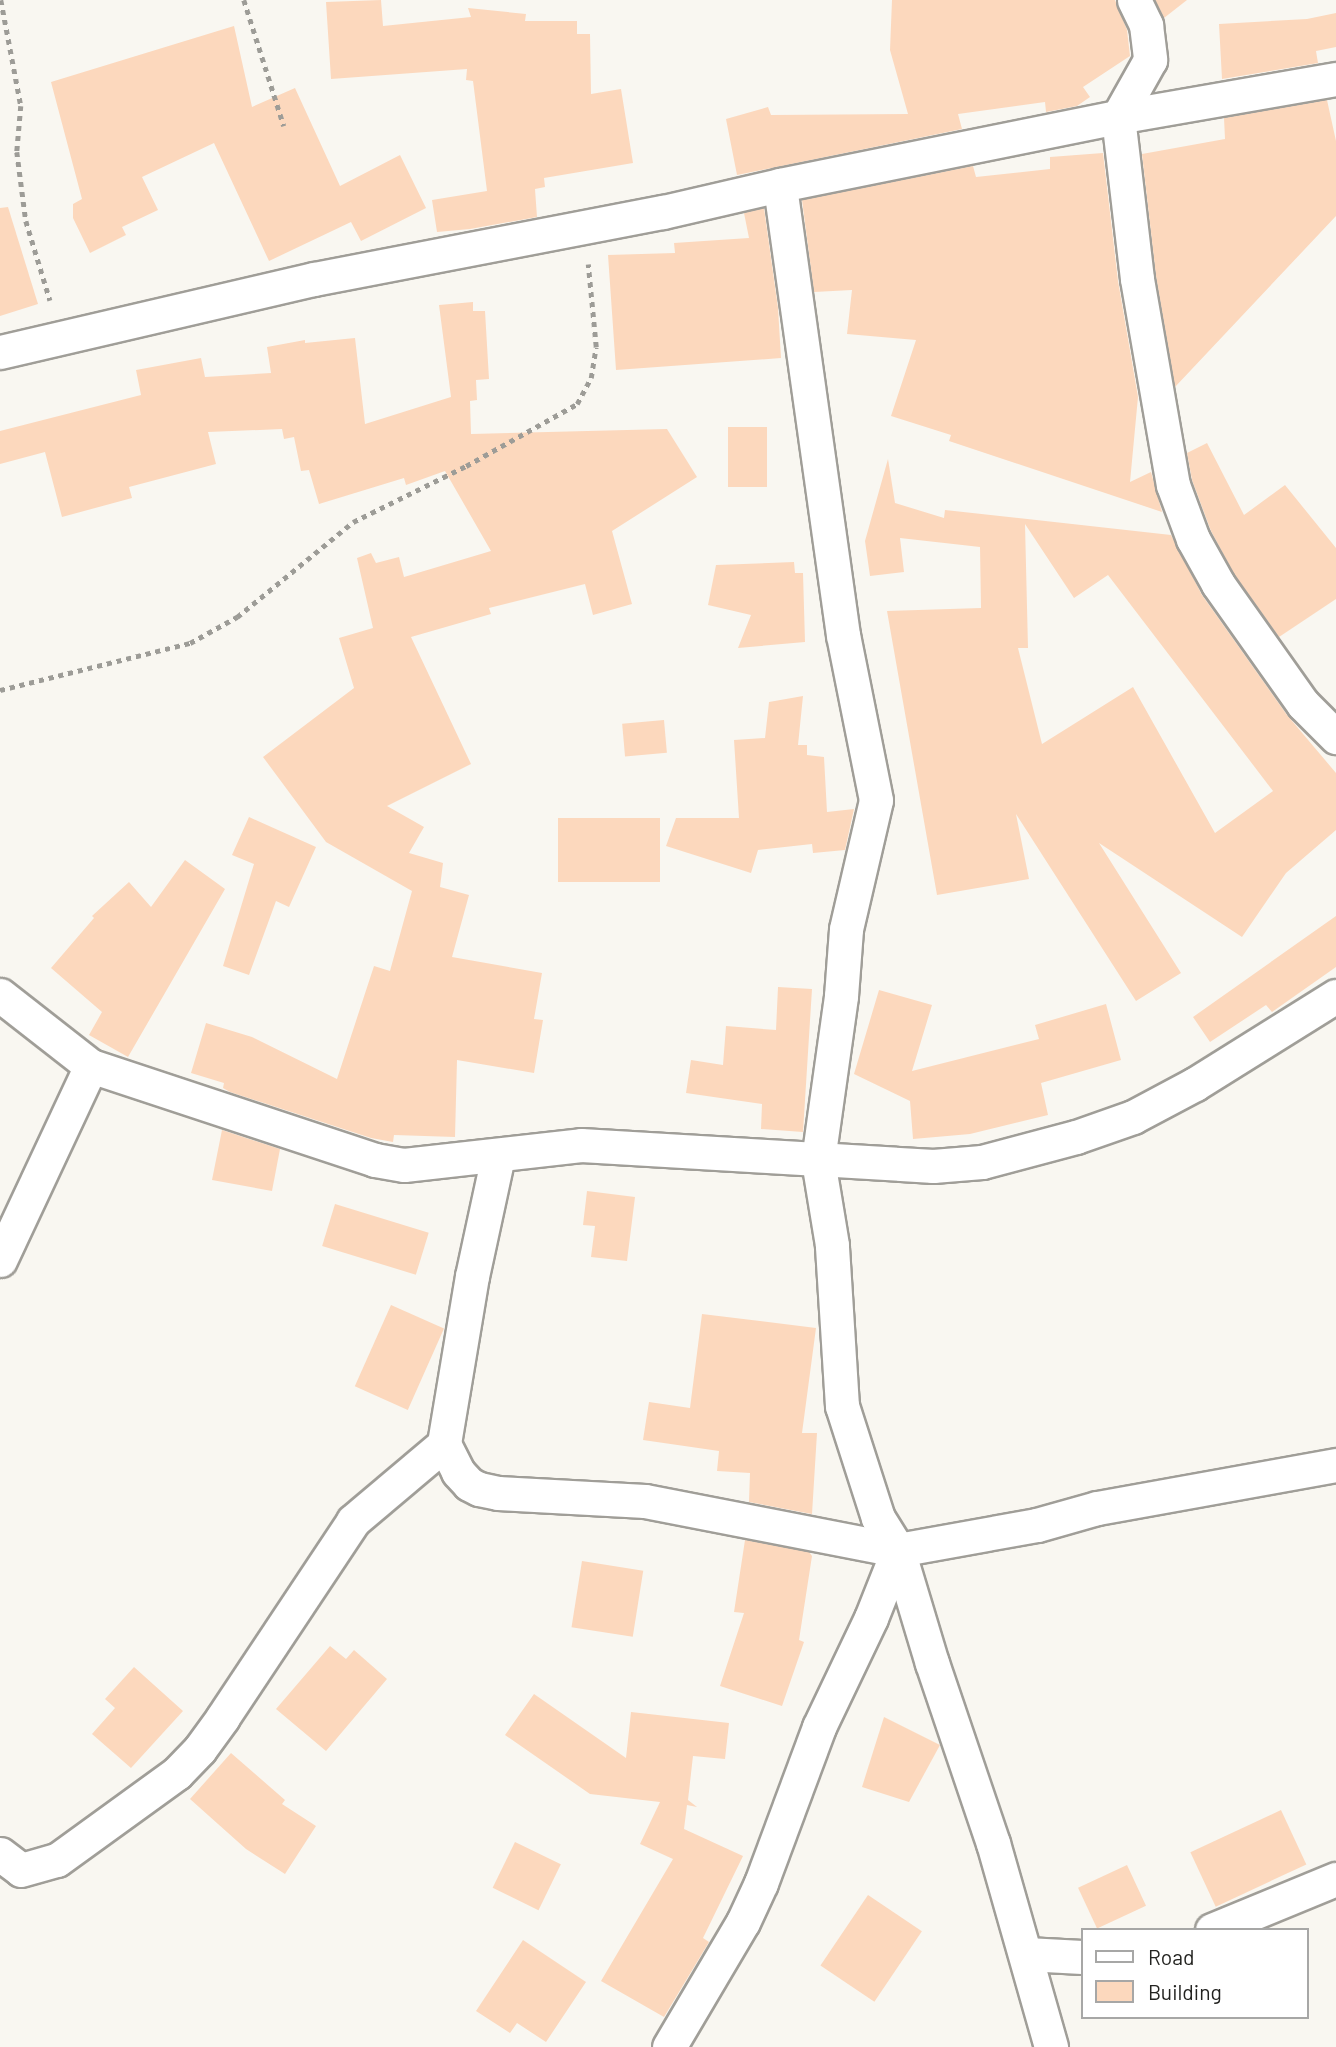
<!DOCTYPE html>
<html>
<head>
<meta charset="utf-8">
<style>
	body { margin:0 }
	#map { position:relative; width:1336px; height:2047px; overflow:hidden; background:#f9f7f1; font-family:Barlow,sans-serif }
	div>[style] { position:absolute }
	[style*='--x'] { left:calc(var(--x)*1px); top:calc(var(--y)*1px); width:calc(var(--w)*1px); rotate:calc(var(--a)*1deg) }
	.building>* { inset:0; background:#fcd8bd; transform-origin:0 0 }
	.path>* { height:4.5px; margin-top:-2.25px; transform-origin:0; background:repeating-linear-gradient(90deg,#9d9c97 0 5px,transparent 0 10px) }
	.roads { filter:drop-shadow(2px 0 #a09e98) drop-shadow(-2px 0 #a09e98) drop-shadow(0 2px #a09e98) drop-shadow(0 -2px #a09e98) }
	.minor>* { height:33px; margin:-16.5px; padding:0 16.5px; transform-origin:16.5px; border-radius:16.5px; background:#fff }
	span { translate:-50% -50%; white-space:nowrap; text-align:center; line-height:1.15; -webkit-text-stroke:5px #fff; paint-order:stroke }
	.legend { position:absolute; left:1081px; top:1928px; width:228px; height:91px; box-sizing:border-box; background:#fff; border:2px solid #a7a7a6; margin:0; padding:9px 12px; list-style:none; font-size:21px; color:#232320 }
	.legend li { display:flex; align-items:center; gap:14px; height:35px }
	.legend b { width:35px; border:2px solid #a7a7a6 }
</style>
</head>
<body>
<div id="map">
	<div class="building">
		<i style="clip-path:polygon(381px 0,383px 26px,471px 17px,468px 8px,526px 14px,525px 21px,577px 21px,577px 34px,590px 34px,591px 94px,621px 89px,633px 163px,544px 178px,545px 187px,535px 189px,537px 217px,470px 229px,437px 232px,432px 200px,487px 191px,473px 81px,466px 80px,467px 69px,331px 79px,326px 2px)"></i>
		<i style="clip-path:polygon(892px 0,1115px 0,1127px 30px,1130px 56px,1083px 87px,1090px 97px,1077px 106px,1046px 112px,1045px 102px,958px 114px,962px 129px,737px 175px,726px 119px,768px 107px,771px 115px,908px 114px,890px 50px)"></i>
		<i style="clip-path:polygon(1155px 0,1187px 0,1164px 18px)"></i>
		<i style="clip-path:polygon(1336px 13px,1336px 47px,1316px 51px,1318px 63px,1222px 79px,1219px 24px,1307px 19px)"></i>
		<i style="clip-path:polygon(234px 26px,252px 107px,295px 88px,340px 186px,400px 155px,426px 208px,361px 241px,351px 222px,269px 261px,214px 143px,142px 177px,158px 210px,122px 227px,126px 235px,90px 253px,73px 218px,73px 204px,82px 199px,51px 82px)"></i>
		<i style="clip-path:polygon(1327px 100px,1336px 141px,1336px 216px,1175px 387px,1156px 276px,1142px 154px,1225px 139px,1224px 118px)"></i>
		<i style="clip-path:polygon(1103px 153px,1118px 281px,1138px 397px,1130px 482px,1151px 472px,1162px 512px,949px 441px,951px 435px,891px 416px,916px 340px,847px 334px,852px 290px,814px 292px,802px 200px,973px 166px,976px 177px,1050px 169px,1050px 157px)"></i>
		<i style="clip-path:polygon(8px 207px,38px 304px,0 316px,0 208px)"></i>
		<i style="clip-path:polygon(764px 208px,778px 308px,781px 358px,616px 370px,608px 255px,675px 253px,674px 243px,749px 238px,744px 213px)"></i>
		<i style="clip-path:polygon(473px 302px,473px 311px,485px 311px,489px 379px,476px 380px,477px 400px,470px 401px,471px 434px,667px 429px,697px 477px,612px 531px,632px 604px,593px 615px,585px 584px,489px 608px,491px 614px,411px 637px,471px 764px,387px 806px,424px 827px,409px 853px,443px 863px,440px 887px,469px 895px,452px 957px,542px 973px,534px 1019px,543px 1020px,534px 1073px,457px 1060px,455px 1137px,394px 1135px,393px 1142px,371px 1138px,230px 1092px,223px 1088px,224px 1083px,191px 1073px,206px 1023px,252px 1037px,337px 1079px,374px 966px,390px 971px,412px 891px,326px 842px,263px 757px,354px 688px,339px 638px,373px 628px,357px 558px,371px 553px,376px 563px,399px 557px,404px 577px,491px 551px,445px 471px,406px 485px,404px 478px,319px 504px,309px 470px,301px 471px,294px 437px,284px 439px,282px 429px,208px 432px,216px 464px,129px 487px,132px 498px,62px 517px,45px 452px,0 464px,0 431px,141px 395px,136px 370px,201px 358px,205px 377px,271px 373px,267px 347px,305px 340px,305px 343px,355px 338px,365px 424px,451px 397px,439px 305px)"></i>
		<i style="left:767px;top:427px;width:60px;height:39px;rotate:90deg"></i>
		<i style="clip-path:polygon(1207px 443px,1244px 515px,1285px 485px,1336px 548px,1336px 599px,1279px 637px,1234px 574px,1211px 531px,1192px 480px,1187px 453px)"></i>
		<i style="clip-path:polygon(evenodd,888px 459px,895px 503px,944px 518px,945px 510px,1171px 535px,1202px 595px,1287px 715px,1336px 773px,1336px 830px,1286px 873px,1242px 937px,1099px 843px,1181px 973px,1136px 1001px,1016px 814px,1029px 879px,937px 895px,887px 611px,981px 608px,980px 547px,900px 538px,904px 572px,870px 576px,865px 541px,888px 459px,1025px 524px,1074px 598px,1108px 575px,1273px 791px,1215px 833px,1133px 687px,1042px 744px,1018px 648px,1028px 648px,1025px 524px)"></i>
		<i style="clip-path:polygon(794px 562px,795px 573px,803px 573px,805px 642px,738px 648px,751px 615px,708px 605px,716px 565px)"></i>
		<i style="clip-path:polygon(803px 696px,798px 745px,807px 745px,807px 755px,824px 757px,827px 812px,854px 809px,845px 850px,813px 853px,812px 844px,758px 850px,751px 873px,666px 846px,676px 818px,739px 818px,734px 740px,765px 738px,769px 702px)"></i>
		<i style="left:664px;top:720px;width:33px;height:42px;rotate:85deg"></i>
		<i style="clip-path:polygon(249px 817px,316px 847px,289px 907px,276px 901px,249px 975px,223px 966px,254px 864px,232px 855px)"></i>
		<i style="left:660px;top:818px;width:64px;height:102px;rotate:90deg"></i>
		<i style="clip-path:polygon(185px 860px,225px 889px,128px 1057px,89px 1035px,102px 1012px,51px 968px,94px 918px,92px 916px,129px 882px,151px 907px)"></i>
		<i style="clip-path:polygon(1336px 916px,1336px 967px,1272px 1012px,1266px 1005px,1210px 1042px,1193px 1017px)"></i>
		<i style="clip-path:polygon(778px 987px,812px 989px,803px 1132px,761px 1129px,762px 1104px,686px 1093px,691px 1060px,723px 1065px,726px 1026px,776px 1030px)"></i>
		<i style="clip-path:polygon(879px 990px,932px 1005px,912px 1071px,1039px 1039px,1035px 1025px,1106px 1004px,1121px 1060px,1041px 1083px,1048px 1115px,970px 1134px,913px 1139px,910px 1101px,854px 1074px)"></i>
		<i style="clip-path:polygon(222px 1130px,280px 1149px,272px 1191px,212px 1180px)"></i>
		<i style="clip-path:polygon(587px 1191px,635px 1197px,627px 1261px,591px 1257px,595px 1226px,583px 1225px)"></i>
		<i style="left:335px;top:1204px;width:98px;height:44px;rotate:17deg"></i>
		<i style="left:391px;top:1305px;width:58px;height:89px;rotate:24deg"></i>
		<i style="clip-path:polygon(702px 1314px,816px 1328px,802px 1433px,817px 1433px,812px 1514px,749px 1502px,750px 1473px,717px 1471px,719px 1451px,643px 1440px,649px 1402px,690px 1408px)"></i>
		<i style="clip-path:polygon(745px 1540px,809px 1552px,812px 1556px,799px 1640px,804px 1642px,782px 1706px,720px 1686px,744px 1613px,734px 1612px)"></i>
		<i style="left:582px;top:1561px;width:62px;height:67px;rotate:9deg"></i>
		<i style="clip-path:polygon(330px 1646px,346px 1659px,354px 1650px,387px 1679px,326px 1751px,276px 1709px)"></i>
		<i style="clip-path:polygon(134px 1667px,183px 1711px,131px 1768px,92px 1734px,115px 1708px,105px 1699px)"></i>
		<i style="clip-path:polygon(534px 1694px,626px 1758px,631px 1712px,729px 1723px,725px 1759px,693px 1756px,688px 1800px,697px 1807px,687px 1805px,684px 1829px,743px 1856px,703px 1938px,709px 1942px,664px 2017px,601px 1981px,673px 1859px,640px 1844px,660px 1802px,590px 1794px,505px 1735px)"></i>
		<i style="clip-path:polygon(884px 1717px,940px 1745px,909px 1802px,862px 1787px)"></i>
		<i style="clip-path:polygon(231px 1753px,285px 1800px,282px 1804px,316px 1826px,285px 1874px,246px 1849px,190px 1799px)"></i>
		<i style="left:1281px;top:1810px;width:60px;height:100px;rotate:65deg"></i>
		<i style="left:515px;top:1842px;width:51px;height:51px;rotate:26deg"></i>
		<i style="left:1127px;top:1865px;width:45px;height:54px;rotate:65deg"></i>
		<i style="left:868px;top:1895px;width:65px;height:85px;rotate:34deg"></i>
		<i style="clip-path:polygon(523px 1940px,586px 1982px,546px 2042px,517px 2023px,510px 2033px,476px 2011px)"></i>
	</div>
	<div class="path">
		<i style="--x:1;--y:0;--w:108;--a:79.3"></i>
		<i style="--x:21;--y:106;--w:46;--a:95"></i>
		<i style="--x:17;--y:152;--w:70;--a:82.6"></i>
		<i style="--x:26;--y:221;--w:83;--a:73.1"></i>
		<i style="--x:244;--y:0;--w:132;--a:72.4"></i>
		<i style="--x:0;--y:690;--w:196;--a:-13.9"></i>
		<i style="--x:190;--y:643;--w:54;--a:-29"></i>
		<i style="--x:237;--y:617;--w:150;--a:-39.3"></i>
		<i style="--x:353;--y:522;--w:126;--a:-26.4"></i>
		<i style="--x:466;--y:466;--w:127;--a:-29.2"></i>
		<i style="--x:577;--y:404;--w:30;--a:-62"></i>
		<i style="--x:591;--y:378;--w:31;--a:-81"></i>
		<i style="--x:596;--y:347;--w:83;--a:-95.5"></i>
	</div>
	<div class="roads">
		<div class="minor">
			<i style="--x:1134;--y:0;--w:28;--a:64"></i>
			<i style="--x:1146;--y:25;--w:35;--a:83"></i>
			<i style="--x:1150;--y:60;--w:65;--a:119.3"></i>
			<i style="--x:1118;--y:117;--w:163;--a:83.3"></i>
			<i style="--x:1137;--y:279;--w:209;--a:80.1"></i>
			<i style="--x:1173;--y:485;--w:58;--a:69.7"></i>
			<i style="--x:1193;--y:539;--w:51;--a:60.9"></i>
			<i style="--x:1218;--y:584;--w:147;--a:54.7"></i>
			<i style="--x:1303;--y:704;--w:47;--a:45"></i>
			<i style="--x:0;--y:352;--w:322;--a:-13.1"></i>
			<i style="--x:314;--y:279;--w:355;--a:-10.9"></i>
			<i style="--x:663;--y:212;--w:120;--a:-13"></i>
			<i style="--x:780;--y:185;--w:345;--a:-11.4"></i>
			<i style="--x:1118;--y:117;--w:221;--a:-9.9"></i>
			<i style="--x:0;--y:995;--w:115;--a:38"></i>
			<i style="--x:91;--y:1066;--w:299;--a:18.3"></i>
			<i style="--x:375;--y:1160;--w:29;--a:10"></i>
			<i style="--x:404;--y:1165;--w:178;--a:-6.4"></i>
			<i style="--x:581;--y:1145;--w:353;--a:3.4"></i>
			<i style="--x:933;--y:1166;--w:49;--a:-4.7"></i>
			<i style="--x:982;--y:1162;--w:97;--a:-14.9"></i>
			<i style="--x:1076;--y:1137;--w:60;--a:-19.3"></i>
			<i style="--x:1133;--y:1117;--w:70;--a:-28"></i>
			<i style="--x:1195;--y:1084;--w:166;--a:-32"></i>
			<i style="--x:498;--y:1156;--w:123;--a:102.2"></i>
			<i style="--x:472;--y:1276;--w:170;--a:99.5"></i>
			<i style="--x:444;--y:1444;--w:31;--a:63"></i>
			<i style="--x:458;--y:1472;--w:16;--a:47"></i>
			<i style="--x:469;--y:1484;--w:11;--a:27"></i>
			<i style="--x:479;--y:1489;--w:19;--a:12"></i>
			<i style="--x:498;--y:1493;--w:147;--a:3.1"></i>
			<i style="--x:645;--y:1501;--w:258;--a:11"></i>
			<i style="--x:898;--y:1550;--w:141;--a:-10.2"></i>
			<i style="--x:1037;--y:1525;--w:62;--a:-15.8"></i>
			<i style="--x:1097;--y:1508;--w:243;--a:-10.2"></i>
			<i style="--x:0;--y:1260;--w:214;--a:-64.9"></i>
			<i style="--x:898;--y:1550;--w:118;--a:73.3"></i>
			<i style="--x:932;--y:1663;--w:190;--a:71.3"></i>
			<i style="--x:993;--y:1843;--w:212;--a:74.1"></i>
			<i style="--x:0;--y:1854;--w:26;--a:37"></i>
			<i style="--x:21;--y:1870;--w:37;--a:-16"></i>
			<i style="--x:57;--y:1860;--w:148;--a:-35.9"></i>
			<i style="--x:177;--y:1773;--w:33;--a:-46"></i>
			<i style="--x:200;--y:1749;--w:39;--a:-54"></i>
			<i style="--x:223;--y:1717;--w:235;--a:-56.4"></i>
			<i style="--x:353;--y:1521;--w:119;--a:-40.2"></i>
			<i style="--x:1212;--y:1930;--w:134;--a:-22.4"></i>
			<i style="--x:1026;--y:1954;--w:56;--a:3.1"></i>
			<i style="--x:669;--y:2047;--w:145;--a:-59.4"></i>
			<i style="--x:743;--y:1922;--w:43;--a:-65.2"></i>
			<i style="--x:761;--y:1883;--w:166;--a:-69.6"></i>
			<i style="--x:819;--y:1727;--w:121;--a:-64.5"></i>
			<i style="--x:871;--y:1618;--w:73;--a:-68.3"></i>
			<i style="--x:898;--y:1550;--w:38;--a:-122"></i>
			<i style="--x:878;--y:1518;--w:118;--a:-107.8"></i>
			<i style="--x:842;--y:1406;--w:161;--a:-93.6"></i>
			<i style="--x:832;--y:1245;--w:86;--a:-99.4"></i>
			<i style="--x:818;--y:1160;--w:166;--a:-82"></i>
			<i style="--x:841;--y:996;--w:67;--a:-85.7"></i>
			<i style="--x:846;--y:929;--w:132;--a:-76.9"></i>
			<i style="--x:876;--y:800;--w:168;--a:-101.3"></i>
			<i style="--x:843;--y:635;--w:454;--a:-98"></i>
		</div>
	</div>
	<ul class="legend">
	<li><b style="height:9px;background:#fff"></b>Road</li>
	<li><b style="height:19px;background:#fcd8bd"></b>Building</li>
	</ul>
</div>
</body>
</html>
